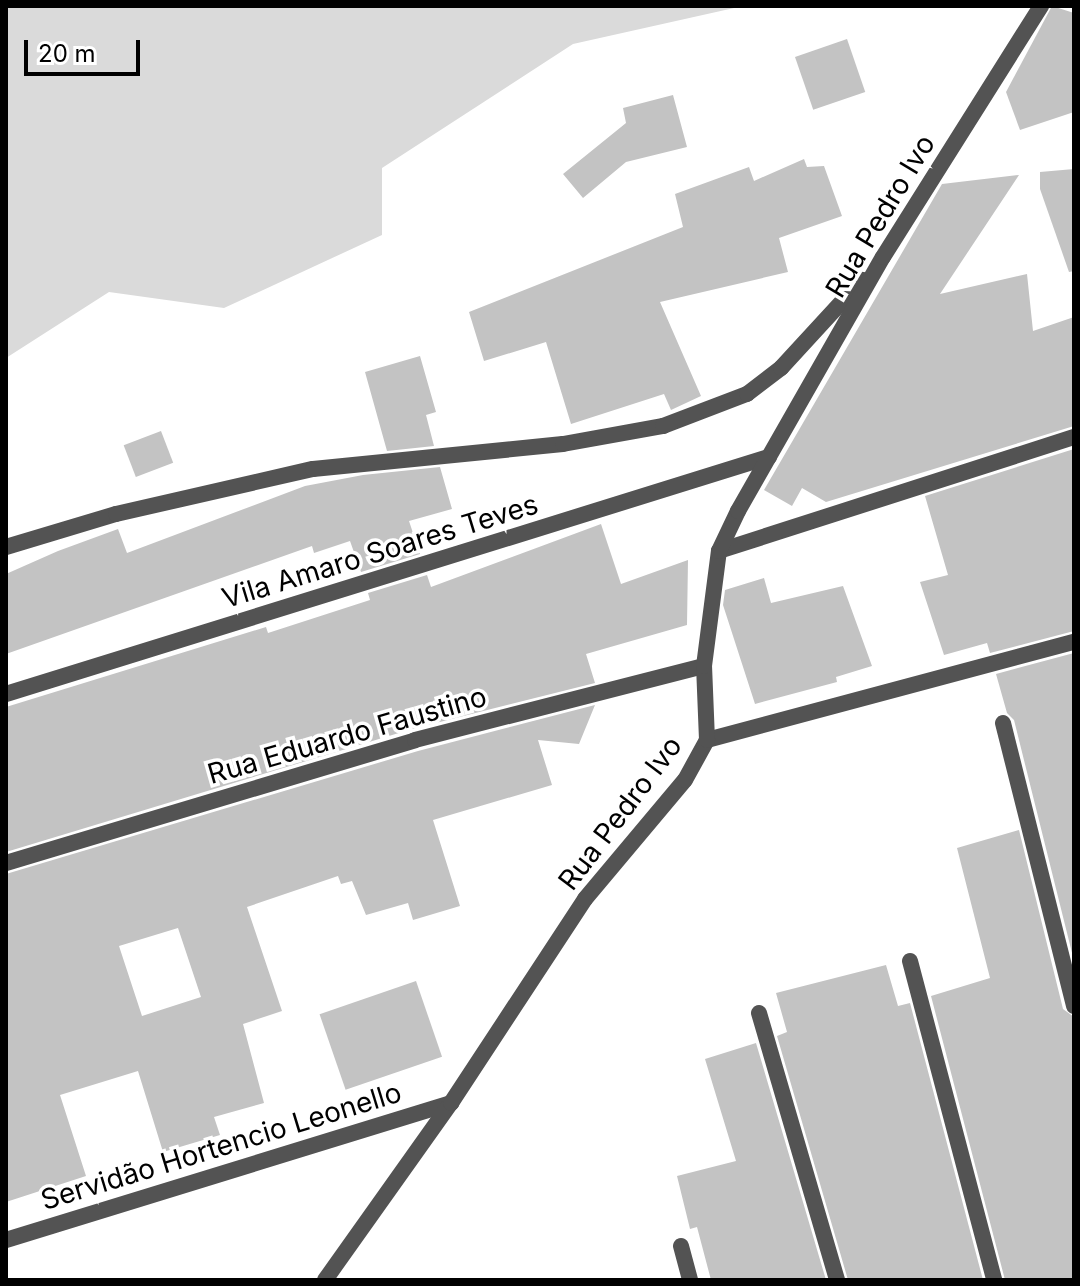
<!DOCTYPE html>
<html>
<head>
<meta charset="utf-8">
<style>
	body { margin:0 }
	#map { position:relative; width:1080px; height:1286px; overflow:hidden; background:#fff; font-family:Inter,sans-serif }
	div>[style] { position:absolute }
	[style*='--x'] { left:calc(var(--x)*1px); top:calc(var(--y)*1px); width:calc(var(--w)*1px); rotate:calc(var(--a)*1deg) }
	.green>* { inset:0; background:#dadada }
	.building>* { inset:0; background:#c3c3c3; transform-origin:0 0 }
	.lane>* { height:16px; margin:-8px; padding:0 8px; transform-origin:8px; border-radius:8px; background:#535353 }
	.street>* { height:16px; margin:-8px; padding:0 8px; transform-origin:8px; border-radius:8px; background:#535353 }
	span { translate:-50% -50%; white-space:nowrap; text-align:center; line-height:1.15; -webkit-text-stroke:7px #fff; paint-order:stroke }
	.street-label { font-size:28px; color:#000 }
	.frame { position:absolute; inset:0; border:8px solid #000; pointer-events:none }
	.scale { position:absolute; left:24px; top:40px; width:116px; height:36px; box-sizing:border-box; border:4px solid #000; border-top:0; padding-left:10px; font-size:24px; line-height:28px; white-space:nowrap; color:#000; -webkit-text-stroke:6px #fff; paint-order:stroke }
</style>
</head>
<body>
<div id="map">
	<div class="green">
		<i style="clip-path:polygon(6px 6px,743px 6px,573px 44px,382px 168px,382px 235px,224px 308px,109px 292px,6px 358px)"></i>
	</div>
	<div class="building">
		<i style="clip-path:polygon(1052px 6px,1074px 13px,1074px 112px,1020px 130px,1006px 92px)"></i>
		<i style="left:847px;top:39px;width:56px;height:55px;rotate:71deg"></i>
		<i style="clip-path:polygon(673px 95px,687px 147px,626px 162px,583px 198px,563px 174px,626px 123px,623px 108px)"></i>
		<i style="clip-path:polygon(804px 159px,807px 167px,824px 166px,842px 216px,779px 238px,788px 272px,660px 302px,701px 396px,671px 410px,664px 394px,571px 424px,546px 342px,484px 361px,469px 312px,683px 227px,675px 194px,749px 167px,754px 181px)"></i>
		<i style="clip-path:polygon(1074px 169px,1074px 271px,1069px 272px,1040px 189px,1040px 172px)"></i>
		<i style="clip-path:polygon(1019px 175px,940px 294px,1027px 274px,1033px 331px,1074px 317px,1074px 426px,826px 502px,802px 488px,792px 506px,764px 490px,942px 184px)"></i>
		<i style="clip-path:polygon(420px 356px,436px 412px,426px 415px,434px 446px,387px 451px,365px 372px)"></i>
		<i style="left:161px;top:431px;width:34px;height:40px;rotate:69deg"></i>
		<i style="clip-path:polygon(1074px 449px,1074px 631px,990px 653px,987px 643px,944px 655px,920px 582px,948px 575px,925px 496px)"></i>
		<i style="clip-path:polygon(440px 467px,452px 509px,409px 521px,420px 554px,361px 572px,350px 541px,314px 553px,312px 546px,6px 654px,6px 574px,58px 551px,118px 529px,127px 553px,305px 486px,363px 475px)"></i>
		<i style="clip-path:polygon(601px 524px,621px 584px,688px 560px,687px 625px,586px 654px,595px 683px,412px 729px,6px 852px,6px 707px,266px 627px,268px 633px,370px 600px,368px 593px,427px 575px,431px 587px)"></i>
		<i style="clip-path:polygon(764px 578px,771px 603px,843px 586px,872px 666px,836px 677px,837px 682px,755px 704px,723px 605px,725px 590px)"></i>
		<i style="clip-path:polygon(1074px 653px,1074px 961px,1014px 720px,1007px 713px,996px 674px)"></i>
		<i style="clip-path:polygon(evenodd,595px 705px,579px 744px,538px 740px,552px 785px,433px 820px,460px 906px,413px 920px,408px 903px,366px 915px,352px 881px,341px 884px,338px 876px,247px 907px,282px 1011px,243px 1024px,264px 1103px,214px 1117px,220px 1135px,163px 1152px,138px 1071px,60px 1095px,86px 1176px,6px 1202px,6px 874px,418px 751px,595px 705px,178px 928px,201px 997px,142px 1016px,119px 946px,178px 928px)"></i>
		<i style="clip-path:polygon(1019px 830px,1063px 1009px,1074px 1017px,1074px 1280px,1005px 1280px,931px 996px,990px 978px,957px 848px)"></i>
		<i style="clip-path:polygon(886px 965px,898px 1006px,910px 1003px,983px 1280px,848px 1280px,777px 1036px,787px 1032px,776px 993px)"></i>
		<i style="left:416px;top:981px;width:80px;height:102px;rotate:71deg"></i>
		<i style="clip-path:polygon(756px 1043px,826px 1280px,711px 1280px,697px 1227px,690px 1229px,677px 1176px,736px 1161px,705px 1059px)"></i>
	</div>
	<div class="lane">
		<i style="--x:1003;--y:723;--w:292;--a:75.9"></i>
		<i style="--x:910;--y:961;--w:330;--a:75.2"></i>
		<i style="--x:759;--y:1013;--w:278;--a:73.7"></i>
		<i style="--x:681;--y:1246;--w:35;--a:75"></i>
	</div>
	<div class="street">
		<i style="--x:6;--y:547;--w:115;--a:-16.7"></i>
		<i style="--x:116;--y:514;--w:202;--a:-12.9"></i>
		<i style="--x:313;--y:469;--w:251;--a:-5.7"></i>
		<i style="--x:563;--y:444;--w:102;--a:-10.2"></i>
		<i style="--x:663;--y:426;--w:90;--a:-20.9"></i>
		<i style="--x:747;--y:394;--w:43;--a:-37.4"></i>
		<i style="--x:781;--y:368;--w:120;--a:-47.4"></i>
		<i style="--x:719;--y:551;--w:373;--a:-17.8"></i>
		<i style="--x:6;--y:694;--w:799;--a:-17.26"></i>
		<i style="--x:707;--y:740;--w:380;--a:-15"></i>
		<i style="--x:6;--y:863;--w:427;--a:-16.7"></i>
		<i style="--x:415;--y:740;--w:298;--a:-14.4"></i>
		<i style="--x:6;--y:1240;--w:466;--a:-17.1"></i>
		<i style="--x:325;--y:1280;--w:217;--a:-54.6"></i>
		<i style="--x:451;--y:1103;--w:244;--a:-56.7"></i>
		<i style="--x:585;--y:899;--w:155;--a:-50"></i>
		<i style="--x:685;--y:780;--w:46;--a:-61.2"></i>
		<i style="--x:707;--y:740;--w:74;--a:-92.3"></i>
		<i style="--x:704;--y:666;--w:116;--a:-82.6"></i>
		<i style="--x:719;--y:551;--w:44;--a:-64.6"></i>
		<i style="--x:738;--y:511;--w:292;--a:-60.3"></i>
		<i style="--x:883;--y:257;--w:297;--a:-57.8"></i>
	</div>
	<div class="street-label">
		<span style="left:880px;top:216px;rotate:-59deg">Rua Pedro Ivo</span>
		<span style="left:380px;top:551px;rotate:-17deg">Vila Amaro Soares Teves</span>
		<span style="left:347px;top:735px;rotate:-16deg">Rua Eduardo Faustino</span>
		<span style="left:620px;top:813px;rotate:-53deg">Rua Pedro Ivo</span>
		<span style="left:221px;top:1146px;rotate:-17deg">Servidão Hortencio Leonello</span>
	</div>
	<div class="frame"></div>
	<div class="scale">20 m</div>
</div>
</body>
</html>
